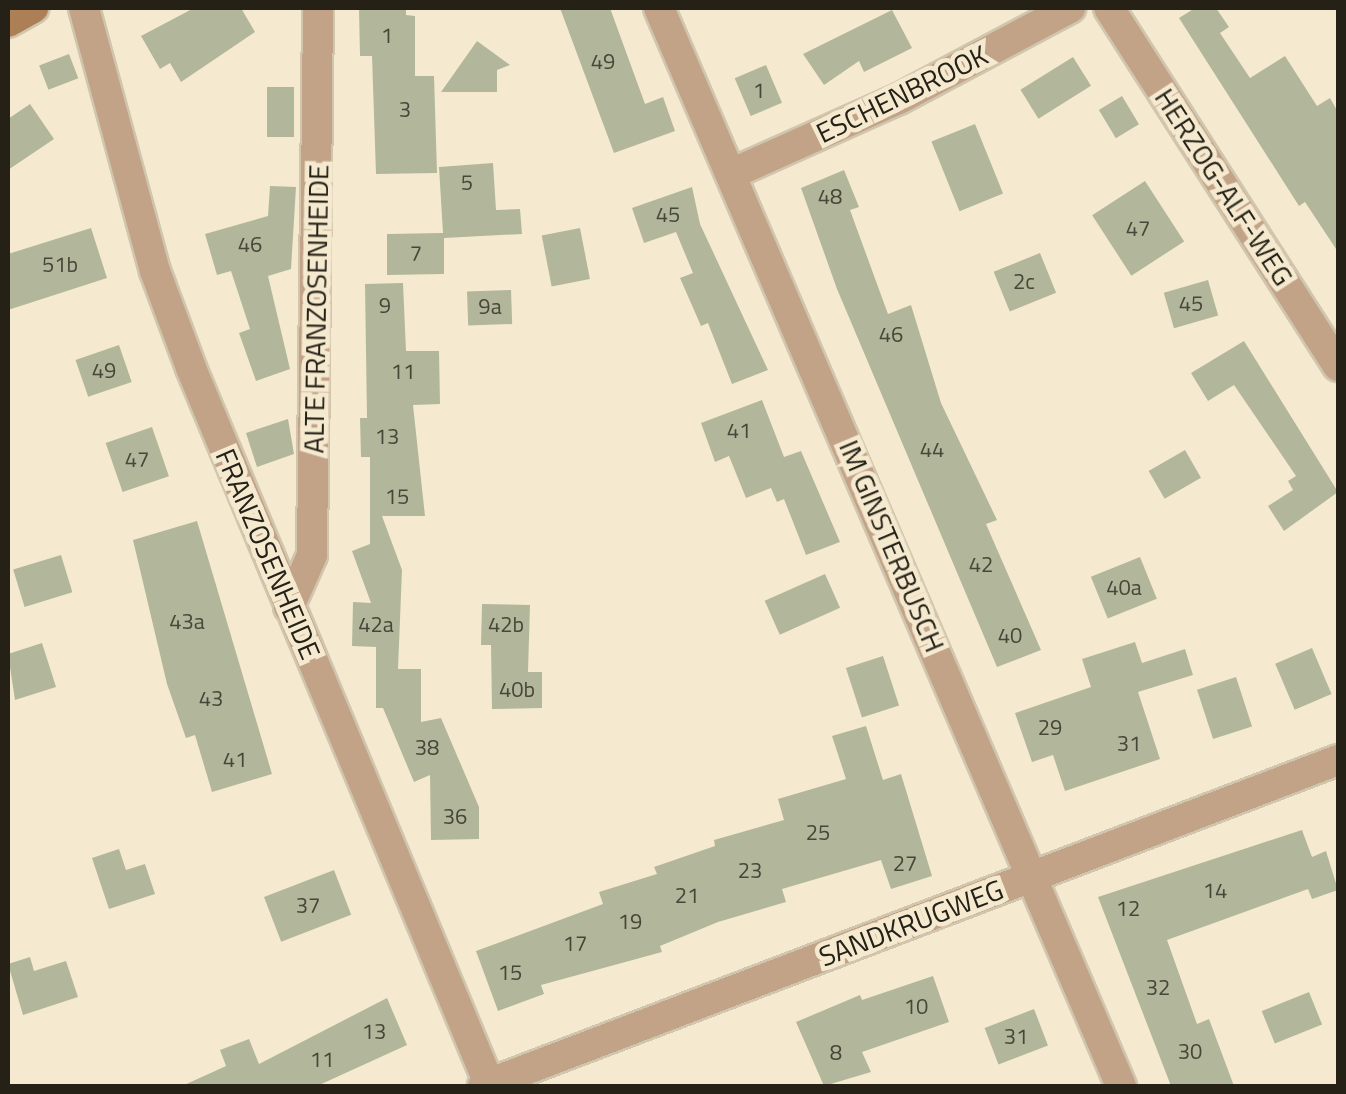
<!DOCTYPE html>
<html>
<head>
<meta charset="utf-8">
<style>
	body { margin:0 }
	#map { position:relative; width:1346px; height:1094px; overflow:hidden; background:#f5eacf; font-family:"Titillium Web",sans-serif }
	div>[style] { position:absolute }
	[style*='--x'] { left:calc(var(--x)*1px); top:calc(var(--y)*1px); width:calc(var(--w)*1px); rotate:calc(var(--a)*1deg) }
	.building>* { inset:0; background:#b2b79c; transform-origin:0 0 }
	.roads { filter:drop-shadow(2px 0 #d0c6ae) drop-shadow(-2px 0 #d0c6ae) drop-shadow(0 2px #d0c6ae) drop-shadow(0 -2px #d0c6ae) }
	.street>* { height:30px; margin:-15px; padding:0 15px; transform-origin:15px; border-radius:15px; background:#c3a388 }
	.secondary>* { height:30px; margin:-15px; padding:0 15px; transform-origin:15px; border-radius:15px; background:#ad7f56 }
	span { translate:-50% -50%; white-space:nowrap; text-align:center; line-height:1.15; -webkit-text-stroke:9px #f5eacf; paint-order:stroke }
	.number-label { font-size:22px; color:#484638 }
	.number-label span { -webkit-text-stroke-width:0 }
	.street-label { font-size:28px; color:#252117 }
	.frame { position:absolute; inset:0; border:10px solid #252117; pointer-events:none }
</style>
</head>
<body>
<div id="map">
	<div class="building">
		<i style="clip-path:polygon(194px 8px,241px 8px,255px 32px,181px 82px,170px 63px,160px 69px,141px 36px)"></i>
		<i style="clip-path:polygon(359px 8px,406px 8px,406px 15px,415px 16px,415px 76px,434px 76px,437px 173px,376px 174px,372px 56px,360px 56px)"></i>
		<i style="clip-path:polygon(560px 8px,610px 8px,645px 104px,663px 97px,675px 131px,614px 153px)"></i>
		<i style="clip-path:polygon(1195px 8px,1216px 8px,1229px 27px,1220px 33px,1250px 78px,1285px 56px,1317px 106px,1330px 98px,1338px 112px,1338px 252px,1305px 202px,1299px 206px,1179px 18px)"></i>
		<i style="clip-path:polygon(892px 10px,912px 48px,864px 72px,859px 61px,824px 85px,803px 54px)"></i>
		<i style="clip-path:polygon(477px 41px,510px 65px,497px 70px,497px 92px,441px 92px)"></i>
		<i style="left:69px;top:54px;width:26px;height:32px;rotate:69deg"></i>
		<i style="left:1073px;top:57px;width:34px;height:62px;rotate:58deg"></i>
		<i style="left:766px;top:65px;width:41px;height:34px;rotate:67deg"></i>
		<i style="left:267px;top:87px;width:27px;height:50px"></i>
		<i style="left:1122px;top:96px;width:33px;height:27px;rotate:59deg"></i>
		<i style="clip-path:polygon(30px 104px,54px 139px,8px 170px,8px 119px)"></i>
		<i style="left:975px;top:124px;width:75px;height:47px;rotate:68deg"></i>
		<i style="clip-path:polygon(493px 163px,496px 210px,520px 209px,522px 234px,444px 238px,444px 274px,387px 275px,387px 234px,443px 233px,439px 167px)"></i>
		<i style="clip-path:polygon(844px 170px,859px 207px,850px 210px,888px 314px,911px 305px,941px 403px,997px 520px,986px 524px,1041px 650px,997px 667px,837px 289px,801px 188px)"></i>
		<i style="left:1145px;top:181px;width:72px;height:63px;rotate:57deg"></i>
		<i style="clip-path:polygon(270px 186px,296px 187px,291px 269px,268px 276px,290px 369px,256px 381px,239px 333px,250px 329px,231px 271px,217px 275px,205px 234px,268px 216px)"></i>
		<i style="clip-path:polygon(692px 187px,700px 224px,768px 370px,732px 384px,708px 323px,701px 326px,680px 278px,693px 273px,676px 232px,644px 243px,632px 208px)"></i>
		<i style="clip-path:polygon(91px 228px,107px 278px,8px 310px,8px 254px)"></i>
		<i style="left:580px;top:228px;width:52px;height:39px;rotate:79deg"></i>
		<i style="left:1040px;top:253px;width:43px;height:50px;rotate:68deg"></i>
		<i style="left:1208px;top:280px;width:37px;height:46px;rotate:74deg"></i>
		<i style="clip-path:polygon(403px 283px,406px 351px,439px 351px,440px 404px,413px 405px,425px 516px,382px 516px,402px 570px,398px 669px,421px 669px,421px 722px,441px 718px,479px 807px,479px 839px,431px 840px,430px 775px,414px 782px,383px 708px,376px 708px,376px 647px,352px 646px,353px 602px,371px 603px,352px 551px,370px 544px,370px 457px,361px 457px,360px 418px,367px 418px,365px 284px)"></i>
		<i style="left:511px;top:290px;width:34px;height:44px;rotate:88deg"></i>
		<i style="clip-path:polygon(1244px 341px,1338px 492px,1284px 531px,1268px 506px,1293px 490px,1288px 481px,1296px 476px,1234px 385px,1208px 401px,1191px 373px)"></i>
		<i style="left:119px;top:345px;width:39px;height:46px;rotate:71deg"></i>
		<i style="clip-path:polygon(762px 400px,784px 457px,801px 451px,840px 542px,806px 555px,784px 499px,777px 502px,771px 488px,746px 498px,729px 456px,715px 462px,701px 423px)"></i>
		<i style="clip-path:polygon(288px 419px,294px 454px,257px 467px,246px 433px)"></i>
		<i style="left:152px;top:427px;width:52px;height:49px;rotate:71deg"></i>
		<i style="left:1185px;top:450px;width:32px;height:42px;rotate:60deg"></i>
		<i style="clip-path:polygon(197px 521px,272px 774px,212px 792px,195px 735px,186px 738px,167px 684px,133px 540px)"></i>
		<i style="left:61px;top:555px;width:39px;height:50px;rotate:73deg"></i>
		<i style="left:1140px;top:557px;width:45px;height:53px;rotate:68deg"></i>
		<i style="left:825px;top:574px;width:37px;height:66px;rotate:66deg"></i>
		<i style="clip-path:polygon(482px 604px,530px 605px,528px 672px,542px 672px,542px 708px,492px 709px,491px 645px,481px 645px)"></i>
		<i style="clip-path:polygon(1135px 642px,1142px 663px,1185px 649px,1193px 675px,1138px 692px,1160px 759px,1065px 791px,1053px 755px,1032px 762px,1015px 713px,1091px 687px,1082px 659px)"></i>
		<i style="clip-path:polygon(42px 643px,56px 687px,15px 700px,8px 654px)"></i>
		<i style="left:1312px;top:648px;width:50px;height:40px;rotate:67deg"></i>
		<i style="left:883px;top:656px;width:52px;height:39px;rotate:72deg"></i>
		<i style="left:1236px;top:677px;width:52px;height:41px;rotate:72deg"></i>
		<i style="clip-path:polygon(866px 726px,883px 780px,901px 774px,932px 876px,891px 889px,881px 860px,782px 889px,786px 902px,718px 922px,660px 946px,662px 952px,541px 985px,544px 994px,498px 1011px,476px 951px,603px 904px,599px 892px,657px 874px,654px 867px,715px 846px,714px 840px,784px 820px,778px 799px,846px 779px,832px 736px)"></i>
		<i style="clip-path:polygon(1302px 830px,1312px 857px,1326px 851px,1338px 890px,1312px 899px,1308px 889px,1167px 940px,1197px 1024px,1209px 1019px,1234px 1086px,1171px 1086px,1098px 897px)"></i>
		<i style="clip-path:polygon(119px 849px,126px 870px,145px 864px,155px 894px,109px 909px,92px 858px)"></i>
		<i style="left:334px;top:870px;width:48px;height:75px;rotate:69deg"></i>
		<i style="clip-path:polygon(30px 957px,34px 971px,66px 961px,78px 997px,23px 1015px,8px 964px)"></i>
		<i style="clip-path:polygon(933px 976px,949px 1022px,862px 1052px,871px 1072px,824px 1086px,796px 1022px,860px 995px,862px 1000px)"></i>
		<i style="left:1309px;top:992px;width:35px;height:51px;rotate:68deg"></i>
		<i style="clip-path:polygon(387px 998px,407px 1045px,317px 1086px,182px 1086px,226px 1066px,220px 1050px,249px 1039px,259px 1064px)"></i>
		<i style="left:1034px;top:1009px;width:39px;height:53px;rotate:69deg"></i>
	</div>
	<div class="roads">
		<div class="street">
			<i style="--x:84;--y:8;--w:272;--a:74.9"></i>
			<i style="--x:155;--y:271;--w:103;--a:69.6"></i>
			<i style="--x:191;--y:368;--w:778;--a:67.39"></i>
			<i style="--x:659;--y:8;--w:1173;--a:66.8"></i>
			<i style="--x:1109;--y:8;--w:425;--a:57.4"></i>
			<i style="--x:731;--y:174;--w:184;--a:-24.1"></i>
			<i style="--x:899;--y:99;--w:194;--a:-28"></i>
			<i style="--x:289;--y:607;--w:57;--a:-66.1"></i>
			<i style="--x:312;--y:555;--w:547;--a:-89.37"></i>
			<i style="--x:483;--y:1086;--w:915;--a:-20.87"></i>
		</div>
		<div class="secondary">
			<i style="--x:8;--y:22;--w:29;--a:-29"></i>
		</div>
	</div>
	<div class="number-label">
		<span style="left:387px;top:36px">1</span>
		<span style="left:603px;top:62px">49</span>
		<span style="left:759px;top:91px">1</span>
		<span style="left:405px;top:110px">3</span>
		<span style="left:467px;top:183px">5</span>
		<span style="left:830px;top:197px">48</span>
		<span style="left:668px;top:215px">45</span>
		<span style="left:1138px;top:229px">47</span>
		<span style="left:250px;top:245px">46</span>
		<span style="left:416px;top:254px">7</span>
		<span style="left:60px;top:265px">51b</span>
		<span style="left:1024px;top:282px">2c</span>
		<span style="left:1191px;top:304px">45</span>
		<span style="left:385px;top:306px">9</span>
		<span style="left:490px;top:307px">9a</span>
		<span style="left:891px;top:335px">46</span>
		<span style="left:104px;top:371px">49</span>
		<span style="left:403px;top:372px">11</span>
		<span style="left:739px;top:431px">41</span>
		<span style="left:387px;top:437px">13</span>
		<span style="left:932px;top:450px">44</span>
		<span style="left:137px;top:460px">47</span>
		<span style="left:397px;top:497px">15</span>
		<span style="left:981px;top:565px">42</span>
		<span style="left:1124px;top:588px">40a</span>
		<span style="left:187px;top:622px">43a</span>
		<span style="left:376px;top:625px">42a</span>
		<span style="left:506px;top:625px">42b</span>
		<span style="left:1010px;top:636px">40</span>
		<span style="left:517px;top:690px">40b</span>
		<span style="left:211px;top:699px">43</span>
		<span style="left:1050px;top:728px">29</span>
		<span style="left:1129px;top:744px">31</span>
		<span style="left:427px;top:748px">38</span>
		<span style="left:235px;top:760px">41</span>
		<span style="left:455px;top:817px">36</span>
		<span style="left:818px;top:833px">25</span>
		<span style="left:905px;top:864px">27</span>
		<span style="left:750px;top:871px">23</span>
		<span style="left:1215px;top:891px">14</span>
		<span style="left:687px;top:896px">21</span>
		<span style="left:308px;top:906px">37</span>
		<span style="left:1128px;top:909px">12</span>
		<span style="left:630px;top:922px">19</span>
		<span style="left:575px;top:944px">17</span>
		<span style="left:510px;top:973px">15</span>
		<span style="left:1158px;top:988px">32</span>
		<span style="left:916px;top:1007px">10</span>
		<span style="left:374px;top:1032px">13</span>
		<span style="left:1016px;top:1037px">31</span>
		<span style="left:1190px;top:1052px">30</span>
		<span style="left:836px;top:1053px">8</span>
		<span style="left:322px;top:1060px">11</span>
	</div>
	<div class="street-label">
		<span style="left:902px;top:94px;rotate:-26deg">ESCHENBROOK</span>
		<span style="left:1224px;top:187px;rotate:57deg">HERZOG-ALF-WEG</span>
		<span style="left:316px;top:309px;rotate:-89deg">ALTE FRANZOSENHEIDE</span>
		<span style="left:892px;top:546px;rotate:67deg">IM GINSTERBUSCH</span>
		<span style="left:268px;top:554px;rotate:67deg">FRANZOSENHEIDE</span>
		<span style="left:911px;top:923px;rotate:-21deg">SANDKRUGWEG</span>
	</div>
	<div class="frame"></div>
</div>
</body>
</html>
